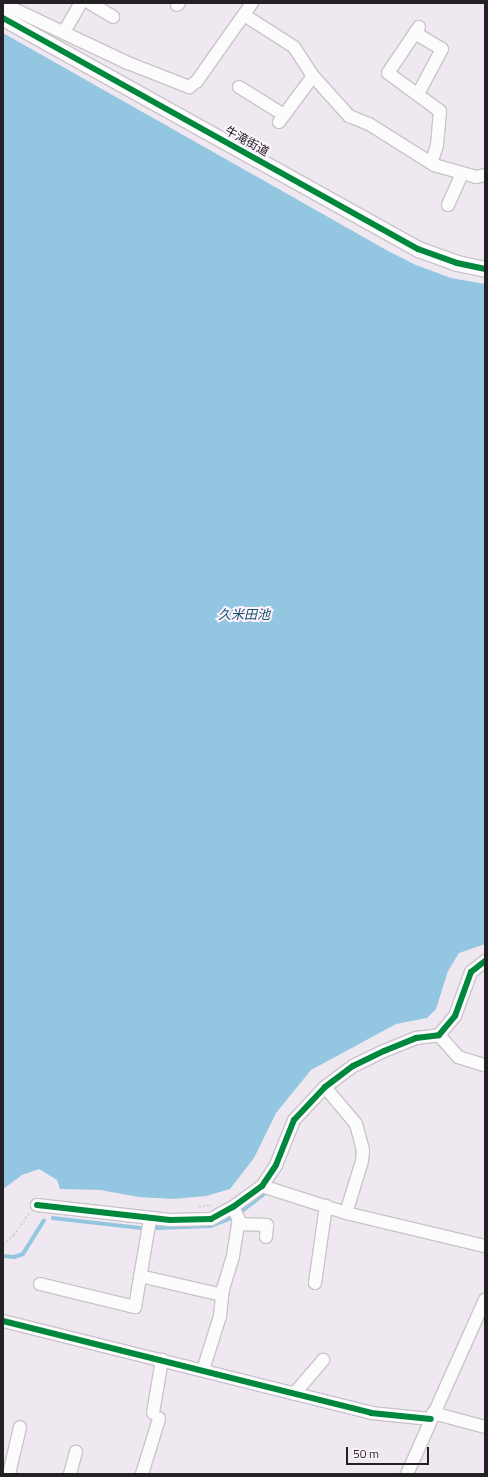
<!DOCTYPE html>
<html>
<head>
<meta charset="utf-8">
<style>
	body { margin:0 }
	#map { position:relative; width:488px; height:1477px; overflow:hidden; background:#efe8f0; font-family:"Titillium Web","Noto Sans JP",sans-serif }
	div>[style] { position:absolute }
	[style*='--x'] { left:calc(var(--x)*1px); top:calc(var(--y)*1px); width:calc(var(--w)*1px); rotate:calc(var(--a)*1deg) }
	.water>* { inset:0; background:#93c6e0 }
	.stream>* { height:3.5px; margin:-1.75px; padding:0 1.75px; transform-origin:1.75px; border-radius:1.75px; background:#93c6e0 }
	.path>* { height:2px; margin-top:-1px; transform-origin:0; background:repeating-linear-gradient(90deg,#d5d2d5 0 2px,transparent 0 4px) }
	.roads { filter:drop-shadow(1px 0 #c9c4ca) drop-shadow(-1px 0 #c9c4ca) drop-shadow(0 1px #c9c4ca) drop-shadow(0 -1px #c9c4ca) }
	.minor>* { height:12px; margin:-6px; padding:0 6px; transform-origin:6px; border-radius:6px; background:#fdfcfd }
	.tertiary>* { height:15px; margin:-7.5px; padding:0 7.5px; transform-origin:7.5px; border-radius:7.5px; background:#fdfcfd }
	.cycleway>* { height:6px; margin:-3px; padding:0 3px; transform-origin:3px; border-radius:3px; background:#00873e }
	span { translate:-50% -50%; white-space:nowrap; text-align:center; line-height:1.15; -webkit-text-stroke:4px #fdf3ff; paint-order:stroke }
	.street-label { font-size:12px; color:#252025 }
	.water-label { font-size:13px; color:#125168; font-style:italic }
	.frame { position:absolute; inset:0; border:4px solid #252025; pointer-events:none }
	.scale { position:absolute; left:346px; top:1447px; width:83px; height:18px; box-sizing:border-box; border:2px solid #252025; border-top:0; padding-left:5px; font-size:12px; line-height:14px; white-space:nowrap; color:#252025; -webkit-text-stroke:3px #fdf3ff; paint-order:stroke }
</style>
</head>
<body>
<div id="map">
	<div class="water">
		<i style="clip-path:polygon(3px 33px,388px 251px,416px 265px,451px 278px,485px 284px,485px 944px,459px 953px,448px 971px,436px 1009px,427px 1018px,396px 1024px,311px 1070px,276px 1113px,254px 1158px,230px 1189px,206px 1196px,173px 1199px,139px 1197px,100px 1190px,60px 1189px,57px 1180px,39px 1169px,22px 1175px,3px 1189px)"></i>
	</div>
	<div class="stream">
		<i style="--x:241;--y:1212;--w:31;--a:-38"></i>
		<i style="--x:53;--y:1218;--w:89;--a:6.5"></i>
		<i style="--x:157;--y:1228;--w:54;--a:-2.1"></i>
		<i style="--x:211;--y:1226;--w:26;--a:-21"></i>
		<i style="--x:3;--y:1256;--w:11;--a:5"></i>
		<i style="--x:14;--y:1257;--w:9;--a:-18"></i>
		<i style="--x:23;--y:1254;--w:39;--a:-58"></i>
	</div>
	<div class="path">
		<i style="--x:199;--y:1207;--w:13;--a:-9"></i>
		<i style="--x:3;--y:1244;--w:14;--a:-39"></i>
		<i style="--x:14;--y:1235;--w:28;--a:-55"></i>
	</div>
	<div class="roads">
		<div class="minor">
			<i style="--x:90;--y:3;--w:27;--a:31"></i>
			<i style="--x:3;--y:4;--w:138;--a:25.3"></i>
			<i style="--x:128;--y:63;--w:66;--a:21.5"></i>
			<i style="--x:189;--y:87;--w:10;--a:-37"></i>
			<i style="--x:197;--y:81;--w:95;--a:-54.8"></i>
			<i style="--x:177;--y:5;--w:3;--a:-45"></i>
			<i style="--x:244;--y:15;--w:59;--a:32.6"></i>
			<i style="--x:294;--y:47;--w:35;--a:57"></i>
			<i style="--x:313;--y:76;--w:54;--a:48"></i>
			<i style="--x:349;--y:116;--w:22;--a:22"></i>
			<i style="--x:369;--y:124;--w:77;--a:32.2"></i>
			<i style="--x:434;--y:165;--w:44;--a:15.9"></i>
			<i style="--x:476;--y:177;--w:9;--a:-13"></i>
			<i style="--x:419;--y:27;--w:55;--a:124"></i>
			<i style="--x:388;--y:73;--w:64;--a:36.2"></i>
			<i style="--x:440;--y:111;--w:34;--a:95"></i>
			<i style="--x:437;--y:145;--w:19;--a:108"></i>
			<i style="--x:64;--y:32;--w:34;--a:-60"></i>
			<i style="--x:415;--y:33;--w:31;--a:31"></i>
			<i style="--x:442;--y:49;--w:51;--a:118.1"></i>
			<i style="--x:239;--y:87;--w:53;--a:31.9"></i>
			<i style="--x:279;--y:122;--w:57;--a:-53.5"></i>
			<i style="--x:448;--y:205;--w:34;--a:-66"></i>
			<i style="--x:439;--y:1035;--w:29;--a:49"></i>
			<i style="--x:458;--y:1057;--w:28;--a:17"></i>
			<i style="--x:325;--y:1087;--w:48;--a:50"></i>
			<i style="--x:356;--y:1124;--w:27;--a:75"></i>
			<i style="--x:363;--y:1150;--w:11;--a:95"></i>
			<i style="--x:362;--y:1161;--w:54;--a:107.1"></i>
			<i style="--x:262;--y:1186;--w:88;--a:17.8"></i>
			<i style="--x:346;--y:1213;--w:143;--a:13.4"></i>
			<i style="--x:37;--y:1205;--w:134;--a:6.4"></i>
			<i style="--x:170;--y:1220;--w:41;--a:-1.4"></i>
			<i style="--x:211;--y:1219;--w:25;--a:-29"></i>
			<i style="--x:233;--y:1207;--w:36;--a:-36"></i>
			<i style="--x:262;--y:1186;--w:25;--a:-56"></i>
			<i style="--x:276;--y:1165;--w:48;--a:-68.2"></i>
			<i style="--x:294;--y:1120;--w:45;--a:-46.8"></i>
			<i style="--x:325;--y:1087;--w:35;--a:-37"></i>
			<i style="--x:353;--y:1066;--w:34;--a:-26"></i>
			<i style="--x:384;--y:1051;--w:35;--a:-22"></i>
			<i style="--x:416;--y:1038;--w:23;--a:-7"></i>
			<i style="--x:439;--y:1035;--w:25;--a:-50"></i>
			<i style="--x:455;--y:1016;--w:47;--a:-70"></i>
			<i style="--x:471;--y:972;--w:18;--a:-38"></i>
			<i style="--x:238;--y:1224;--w:29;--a:2"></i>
			<i style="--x:267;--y:1225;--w:12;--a:95"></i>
			<i style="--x:140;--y:1276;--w:84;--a:13"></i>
			<i style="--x:315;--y:1283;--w:78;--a:-81.9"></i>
			<i style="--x:40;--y:1284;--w:98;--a:13.6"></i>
			<i style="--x:135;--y:1307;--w:89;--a:-80.3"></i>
			<i style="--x:3;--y:1321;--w:379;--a:14"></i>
			<i style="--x:371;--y:1413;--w:60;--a:5.7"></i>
			<i style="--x:203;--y:1370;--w:57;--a:-72.5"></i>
			<i style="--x:220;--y:1316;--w:27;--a:-84"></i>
			<i style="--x:223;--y:1289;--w:34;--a:-73"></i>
			<i style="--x:233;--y:1256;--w:36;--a:-81"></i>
			<i style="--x:239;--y:1220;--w:14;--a:-115"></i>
			<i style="--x:294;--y:1394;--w:45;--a:-49.5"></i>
			<i style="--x:153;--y:1413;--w:54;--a:-80.4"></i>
			<i style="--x:433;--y:1413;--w:54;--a:15.1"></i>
			<i style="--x:9;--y:1474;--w:48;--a:-76.8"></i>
			<i style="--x:70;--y:1474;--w:23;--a:-75"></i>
			<i style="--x:142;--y:1474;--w:58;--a:-72.8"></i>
			<i style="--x:407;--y:1474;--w:191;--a:-65.9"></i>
		</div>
		<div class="tertiary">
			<i style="--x:3;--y:18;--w:475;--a:29.1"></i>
			<i style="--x:418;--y:249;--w:41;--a:19.7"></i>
			<i style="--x:457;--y:263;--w:29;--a:12"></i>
		</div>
	</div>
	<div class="cycleway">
		<i style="--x:3;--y:18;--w:475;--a:29.1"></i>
		<i style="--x:418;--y:249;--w:41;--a:19.7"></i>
		<i style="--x:457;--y:263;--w:29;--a:12"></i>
		<i style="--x:37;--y:1205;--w:134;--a:6.4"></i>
		<i style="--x:170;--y:1220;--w:41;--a:-1.4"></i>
		<i style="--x:211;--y:1219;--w:25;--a:-29"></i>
		<i style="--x:233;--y:1207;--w:36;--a:-36"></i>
		<i style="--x:262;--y:1186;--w:25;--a:-56"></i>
		<i style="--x:276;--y:1165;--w:48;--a:-68.2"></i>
		<i style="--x:294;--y:1120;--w:45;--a:-46.8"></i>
		<i style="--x:325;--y:1087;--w:35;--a:-37"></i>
		<i style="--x:353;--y:1066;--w:34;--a:-26"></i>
		<i style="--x:384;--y:1051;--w:35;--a:-22"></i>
		<i style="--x:416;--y:1038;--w:23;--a:-7"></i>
		<i style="--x:439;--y:1035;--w:25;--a:-50"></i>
		<i style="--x:455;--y:1016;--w:47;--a:-70"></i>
		<i style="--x:471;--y:972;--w:18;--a:-38"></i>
		<i style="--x:3;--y:1321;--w:379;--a:14"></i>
		<i style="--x:371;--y:1413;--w:60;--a:5.7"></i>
	</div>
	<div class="street-label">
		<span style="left:247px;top:141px;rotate:29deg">牛滝街道</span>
	</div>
	<div class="water-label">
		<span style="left:244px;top:614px">久米田池</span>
	</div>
	<div class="frame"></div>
	<div class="scale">50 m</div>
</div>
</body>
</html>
